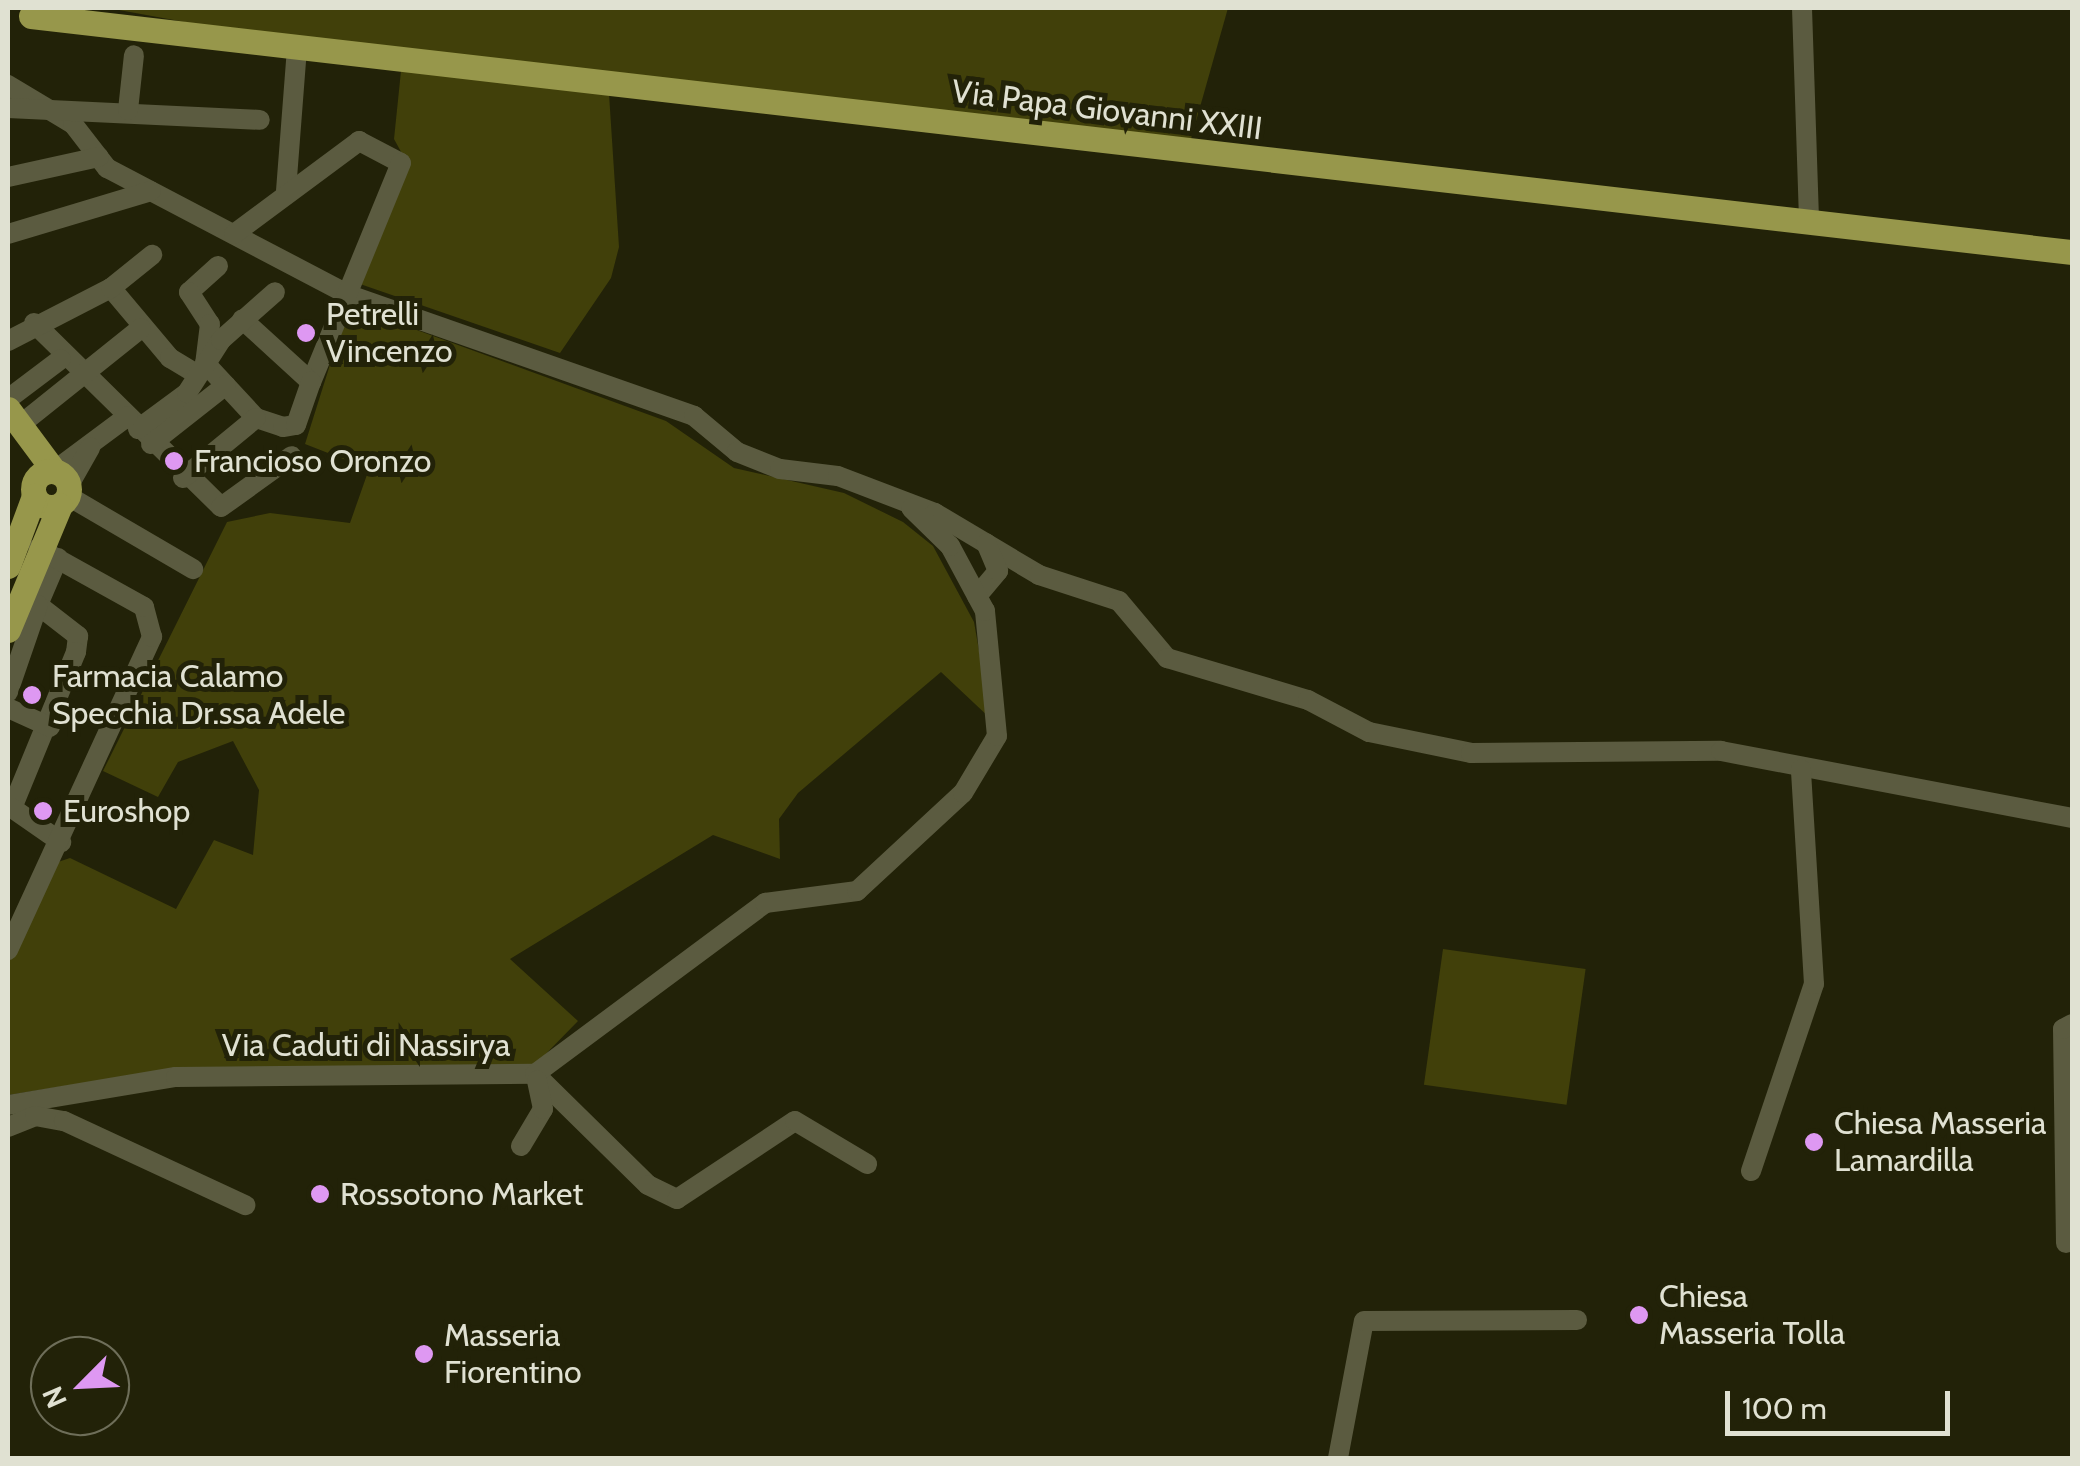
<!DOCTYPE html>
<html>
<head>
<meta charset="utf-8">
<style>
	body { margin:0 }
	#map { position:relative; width:2080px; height:1466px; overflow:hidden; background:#222208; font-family:Cabin,sans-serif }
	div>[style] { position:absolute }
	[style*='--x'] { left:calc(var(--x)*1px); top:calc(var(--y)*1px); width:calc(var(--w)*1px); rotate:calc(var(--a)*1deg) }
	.green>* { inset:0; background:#41400a; transform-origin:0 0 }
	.minor>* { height:20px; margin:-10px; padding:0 10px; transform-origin:10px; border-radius:10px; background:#5b5b40 }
	.major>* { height:25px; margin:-12.5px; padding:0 12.5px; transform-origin:12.5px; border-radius:12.5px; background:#97974b }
	.major>.ring { margin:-12.5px; padding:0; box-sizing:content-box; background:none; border:25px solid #97974b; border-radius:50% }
	.dots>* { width:28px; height:28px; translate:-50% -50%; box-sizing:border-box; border:5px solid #222208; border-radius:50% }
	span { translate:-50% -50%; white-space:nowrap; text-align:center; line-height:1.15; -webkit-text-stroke:10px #222208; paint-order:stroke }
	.street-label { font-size:32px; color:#e0e1d2 }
	.poi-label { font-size:32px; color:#e0e1d2 }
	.left { translate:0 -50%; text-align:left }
	.frame { position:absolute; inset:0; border:10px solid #e0e1d2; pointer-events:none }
	.north { position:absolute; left:30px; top:1336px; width:100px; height:100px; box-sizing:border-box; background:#222208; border:2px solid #6e6e59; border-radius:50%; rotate:246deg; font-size:28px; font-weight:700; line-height:40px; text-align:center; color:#e0e1d2 }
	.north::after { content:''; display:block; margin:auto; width:35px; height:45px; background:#de98f2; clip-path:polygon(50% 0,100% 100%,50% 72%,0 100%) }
	.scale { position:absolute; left:1725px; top:1391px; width:225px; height:45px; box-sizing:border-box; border:5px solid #e0e1d2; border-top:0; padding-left:12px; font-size:30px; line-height:35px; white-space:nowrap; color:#e0e1d2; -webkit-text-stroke:8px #222208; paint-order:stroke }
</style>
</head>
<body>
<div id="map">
	<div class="green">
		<i style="clip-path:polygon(108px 8px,1228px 8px,1189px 146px,261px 36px)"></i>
		<i style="clip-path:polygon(401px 71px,609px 94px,619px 247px,611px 278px,560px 353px,360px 284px,405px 159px,394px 139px)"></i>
		<i style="clip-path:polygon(362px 310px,666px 421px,734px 468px,844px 493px,903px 522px,933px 546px,974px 622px,991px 719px,941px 672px,798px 793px,779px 819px,780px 859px,713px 835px,510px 959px,578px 1021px,534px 1066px,179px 1068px,8px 1095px,8px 964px,58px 862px,70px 858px,176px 909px,214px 840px,253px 855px,259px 790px,233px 741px,178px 762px,158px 797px,103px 771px,227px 522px,270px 513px,350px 523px,369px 469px,305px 444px,346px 314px)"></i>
		<i style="left:1443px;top:949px;width:144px;height:137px;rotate:8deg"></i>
	</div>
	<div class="minor">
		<i style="--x:1802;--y:8;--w:215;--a:88.1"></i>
		<i style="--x:8;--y:85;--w:76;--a:31"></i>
		<i style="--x:73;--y:124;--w:56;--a:52.3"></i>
		<i style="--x:107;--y:168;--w:273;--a:27.7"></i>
		<i style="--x:349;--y:295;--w:366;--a:19.3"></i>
		<i style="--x:694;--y:416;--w:56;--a:39.9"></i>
		<i style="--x:737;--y:452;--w:46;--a:21.6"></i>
		<i style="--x:780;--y:469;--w:58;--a:6.9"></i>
		<i style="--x:838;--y:476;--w:104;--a:20.9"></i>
		<i style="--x:935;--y:513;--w:121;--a:30.8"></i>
		<i style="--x:1039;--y:575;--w:84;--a:18"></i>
		<i style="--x:1119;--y:601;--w:75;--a:49.9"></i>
		<i style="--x:1167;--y:658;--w:147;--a:16.6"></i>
		<i style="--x:1308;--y:700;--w:69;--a:27.7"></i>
		<i style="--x:1369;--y:732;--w:104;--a:11.6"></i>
		<i style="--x:1471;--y:753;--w:250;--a:-0.5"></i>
		<i style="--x:1721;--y:751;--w:357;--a:10.8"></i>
		<i style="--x:8;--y:108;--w:252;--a:2.7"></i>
		<i style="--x:128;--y:110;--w:55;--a:-83.8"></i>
		<i style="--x:8;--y:177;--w:93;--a:-12.4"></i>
		<i style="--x:286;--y:191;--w:142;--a:-85.6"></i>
		<i style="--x:8;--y:234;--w:149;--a:-16.7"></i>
		<i style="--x:234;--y:234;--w:156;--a:-36.6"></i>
		<i style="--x:359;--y:141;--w:47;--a:27.6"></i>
		<i style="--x:401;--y:163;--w:237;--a:112.3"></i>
		<i style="--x:311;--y:382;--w:93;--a:-137.6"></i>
		<i style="--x:218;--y:266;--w:39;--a:138"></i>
		<i style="--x:189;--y:292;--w:38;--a:57"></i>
		<i style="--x:210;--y:324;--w:39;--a:97"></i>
		<i style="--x:205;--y:363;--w:75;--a:47.2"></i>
		<i style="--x:256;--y:418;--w:28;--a:18"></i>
		<i style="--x:283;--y:427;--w:13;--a:-9"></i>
		<i style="--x:296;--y:425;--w:46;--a:-70.8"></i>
		<i style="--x:111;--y:288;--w:92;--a:49.9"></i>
		<i style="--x:170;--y:358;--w:31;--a:31"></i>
		<i style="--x:34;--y:323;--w:262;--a:44.5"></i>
		<i style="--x:221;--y:507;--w:87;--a:-35.7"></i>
		<i style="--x:8;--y:341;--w:116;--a:-27.2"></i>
		<i style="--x:111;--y:288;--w:53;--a:-38.8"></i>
		<i style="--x:8;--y:399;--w:66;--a:-37"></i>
		<i style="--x:20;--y:425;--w:155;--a:-38.7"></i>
		<i style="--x:138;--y:429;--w:61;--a:-36.3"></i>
		<i style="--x:187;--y:393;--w:63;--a:-57.3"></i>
		<i style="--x:221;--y:340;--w:72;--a:-41.6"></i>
		<i style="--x:151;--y:444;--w:95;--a:-38.2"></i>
		<i style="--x:54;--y:471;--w:92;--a:-36.6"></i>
		<i style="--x:183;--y:478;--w:94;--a:-39.4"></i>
		<i style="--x:69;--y:485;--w:43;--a:-60.4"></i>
		<i style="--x:68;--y:496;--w:145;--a:30.3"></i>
		<i style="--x:58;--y:558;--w:51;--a:113.1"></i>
		<i style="--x:38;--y:605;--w:51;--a:37.8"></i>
		<i style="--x:78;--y:636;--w:16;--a:97"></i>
		<i style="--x:76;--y:652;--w:169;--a:112.3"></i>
		<i style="--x:12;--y:808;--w:60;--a:34.8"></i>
		<i style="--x:977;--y:596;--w:33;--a:-50"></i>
		<i style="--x:998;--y:571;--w:30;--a:-113"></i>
		<i style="--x:8;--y:692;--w:92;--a:-71"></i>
		<i style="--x:8;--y:708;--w:46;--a:24.3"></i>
		<i style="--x:8;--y:950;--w:345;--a:-65.3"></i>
		<i style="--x:152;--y:637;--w:31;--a:-105"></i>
		<i style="--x:144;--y:607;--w:121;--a:-150.9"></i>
		<i style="--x:535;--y:1074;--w:158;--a:44.5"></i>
		<i style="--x:648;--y:1185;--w:32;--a:26"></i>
		<i style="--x:677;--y:1199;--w:141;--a:-33.5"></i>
		<i style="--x:795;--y:1121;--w:84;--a:30.8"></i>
		<i style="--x:8;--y:1105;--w:170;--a:-9.5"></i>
		<i style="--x:176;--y:1077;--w:359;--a:-0.5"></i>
		<i style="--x:535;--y:1074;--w:287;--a:-36.6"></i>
		<i style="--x:765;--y:903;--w:93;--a:-7.4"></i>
		<i style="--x:857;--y:891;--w:144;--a:-42.8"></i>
		<i style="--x:963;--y:793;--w:66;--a:-59.2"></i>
		<i style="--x:997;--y:736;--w:126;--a:-95.5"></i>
		<i style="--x:985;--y:611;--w:74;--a:-118.3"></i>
		<i style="--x:950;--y:546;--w:54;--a:-135.7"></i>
		<i style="--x:8;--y:1127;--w:29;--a:-22"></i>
		<i style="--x:35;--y:1116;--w:29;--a:10"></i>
		<i style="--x:64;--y:1121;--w:200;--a:24.9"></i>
		<i style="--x:521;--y:1146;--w:43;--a:-59.3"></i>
		<i style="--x:543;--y:1109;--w:29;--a:-102"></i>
		<i style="--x:1751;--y:1171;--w:197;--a:-71.4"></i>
		<i style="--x:1814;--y:984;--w:215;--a:-93.5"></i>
		<i style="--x:2066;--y:1243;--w:214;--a:-90.8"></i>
		<i style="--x:2063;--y:1029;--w:10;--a:-29"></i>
		<i style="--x:1338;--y:1458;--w:139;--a:-79.3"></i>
		<i style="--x:1364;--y:1321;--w:213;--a:-0.3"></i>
	</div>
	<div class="major">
		<i style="--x:31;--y:16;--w:2055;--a:6.6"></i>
		<i style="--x:8;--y:409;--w:77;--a:53.4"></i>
		<i class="ring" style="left:33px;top:471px;width:11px;height:11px"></i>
		<i style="--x:8;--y:566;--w:75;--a:-69.6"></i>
		<i style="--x:8;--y:630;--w:135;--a:-67.4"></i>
	</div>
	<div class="dots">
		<i style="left:306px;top:333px;background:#de98f2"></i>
		<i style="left:174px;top:461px;background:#de98f2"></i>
		<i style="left:32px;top:695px;background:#de98f2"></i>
		<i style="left:43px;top:811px;background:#de98f2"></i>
		<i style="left:1814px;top:1142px;background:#de98f2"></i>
		<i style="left:320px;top:1194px;background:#de98f2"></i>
		<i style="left:1639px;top:1315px;background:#de98f2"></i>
		<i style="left:424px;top:1354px;background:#de98f2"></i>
	</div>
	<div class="street-label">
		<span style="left:1107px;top:110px;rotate:7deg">Via Papa Giovanni XXIII</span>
		<span style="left:366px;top:1045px">Via Caduti di Nassirya</span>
	</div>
	<div class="poi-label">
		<span class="left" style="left:326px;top:333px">Petrelli<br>Vincenzo</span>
		<span class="left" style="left:194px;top:461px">Francioso Oronzo</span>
		<span class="left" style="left:52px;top:695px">Farmacia Calamo<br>Specchia Dr.ssa Adele</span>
		<span class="left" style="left:63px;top:811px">Euroshop</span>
		<span class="left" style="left:1834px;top:1142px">Chiesa Masseria<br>Lamardilla</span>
		<span class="left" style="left:340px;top:1194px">Rossotono Market</span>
		<span class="left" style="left:1659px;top:1315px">Chiesa<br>Masseria Tolla</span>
		<span class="left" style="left:444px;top:1354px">Masseria<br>Fiorentino</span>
	</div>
	<div class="frame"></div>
	<div class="north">N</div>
	<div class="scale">100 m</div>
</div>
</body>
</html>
